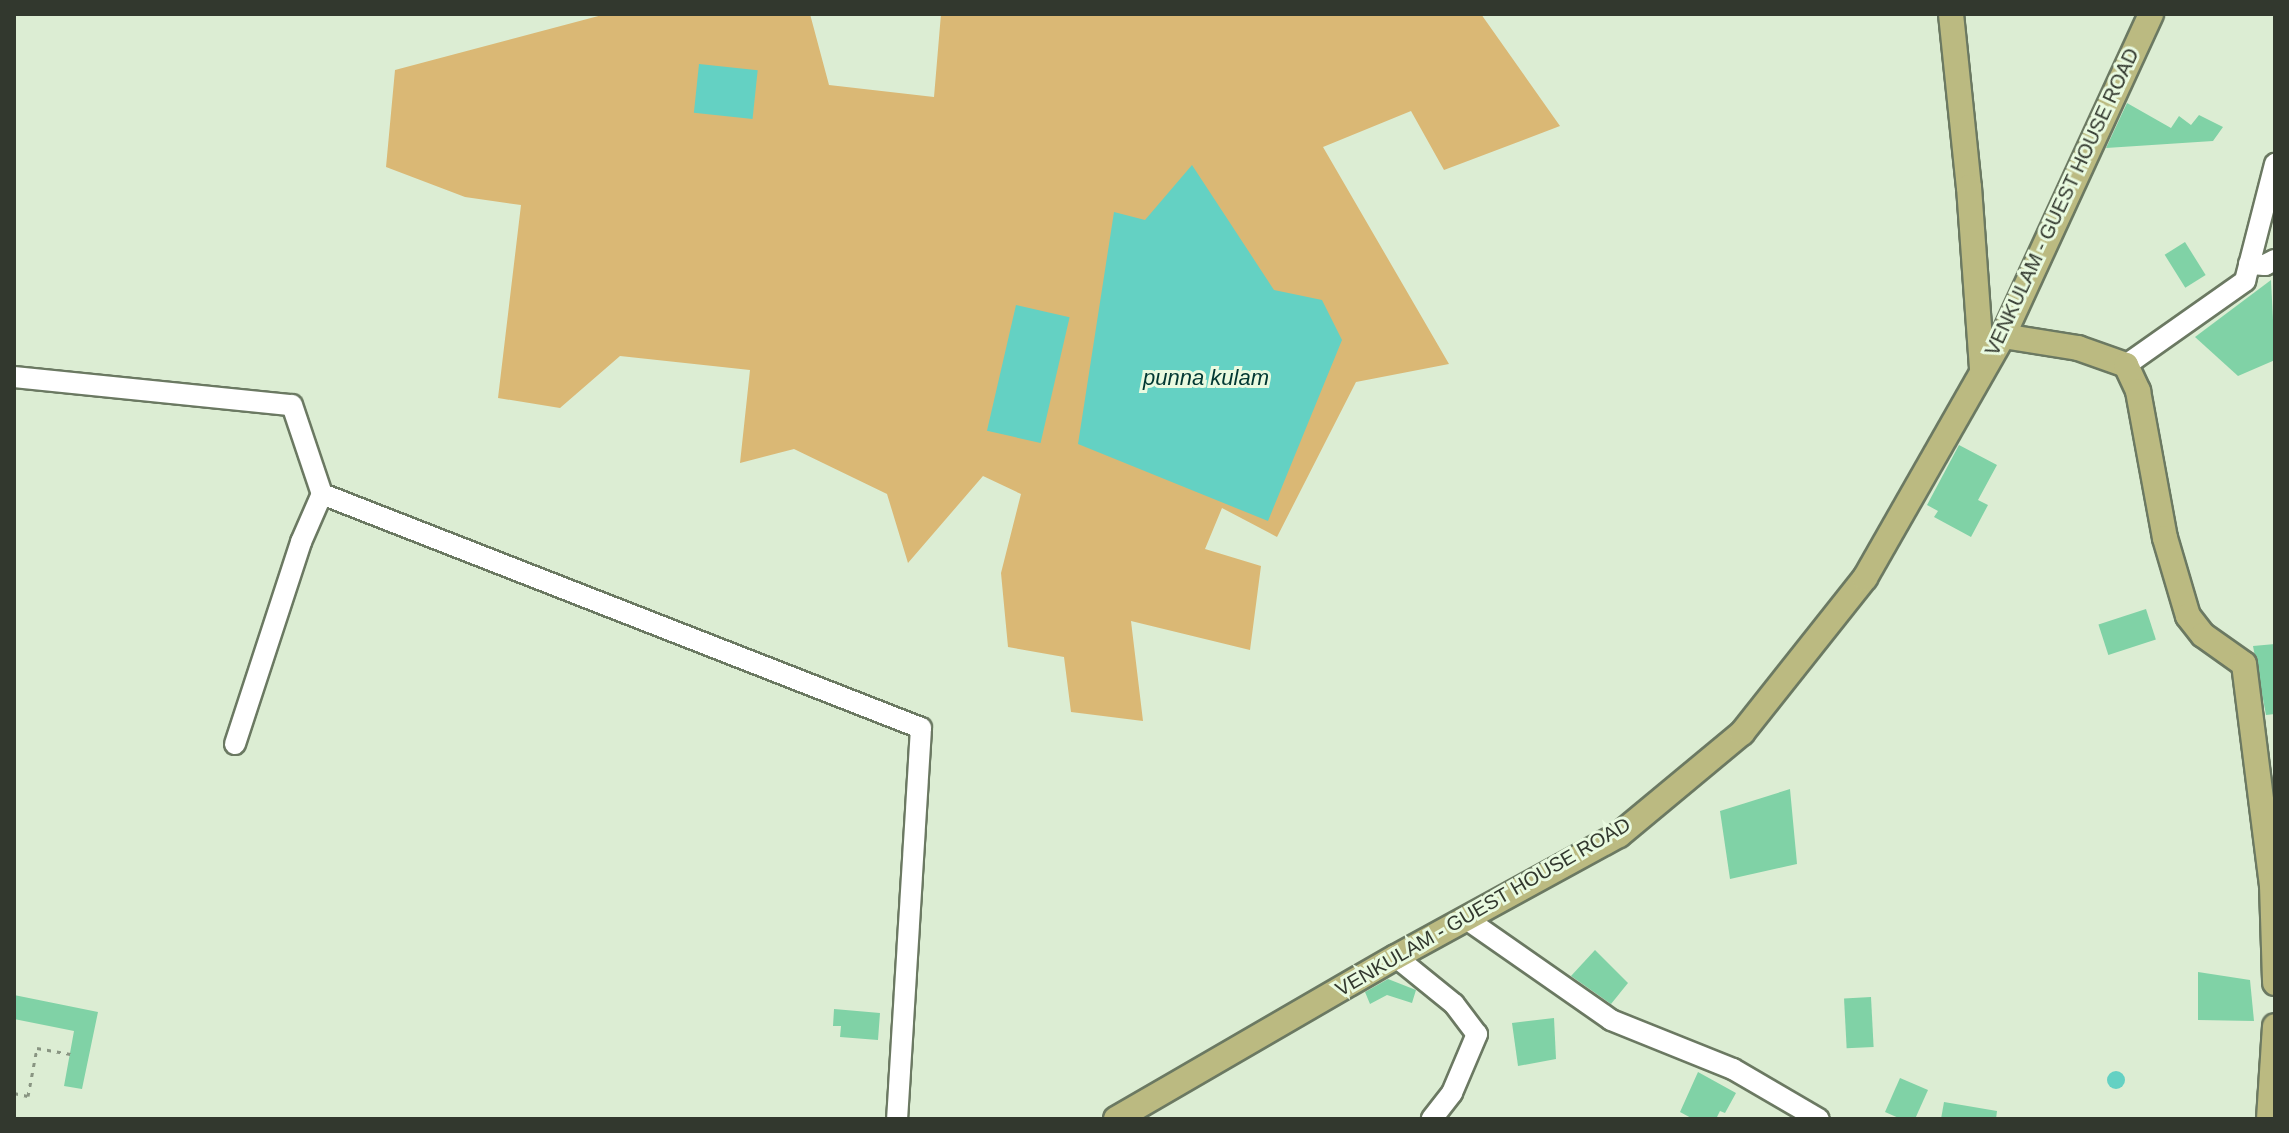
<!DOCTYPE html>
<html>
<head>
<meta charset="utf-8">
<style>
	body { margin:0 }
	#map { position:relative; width:2289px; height:1133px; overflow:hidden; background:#dcedd3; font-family:Helvetica,sans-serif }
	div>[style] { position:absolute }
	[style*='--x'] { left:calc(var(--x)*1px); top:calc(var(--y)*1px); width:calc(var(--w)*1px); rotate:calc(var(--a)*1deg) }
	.green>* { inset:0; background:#dab875 }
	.water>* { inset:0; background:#64d1c3; transform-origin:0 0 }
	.round { border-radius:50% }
	.building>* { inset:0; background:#80d2a6; transform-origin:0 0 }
	.path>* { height:3px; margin-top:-1.5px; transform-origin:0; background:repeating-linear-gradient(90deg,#899582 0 4px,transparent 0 10px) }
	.roads { filter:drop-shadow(2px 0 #6b7962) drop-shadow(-2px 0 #6b7962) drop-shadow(0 2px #6b7962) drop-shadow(0 -2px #6b7962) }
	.minor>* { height:20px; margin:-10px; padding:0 10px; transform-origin:10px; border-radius:10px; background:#fff }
	.major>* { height:24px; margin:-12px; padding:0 12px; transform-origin:12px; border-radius:12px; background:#bbba81 }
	span { translate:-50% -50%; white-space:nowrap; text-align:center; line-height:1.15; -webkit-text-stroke:6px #e9fae0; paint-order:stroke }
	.street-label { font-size:20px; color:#32382e }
	.water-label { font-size:22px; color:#013732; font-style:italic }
	.frame { position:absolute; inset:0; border:16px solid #32382e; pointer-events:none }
</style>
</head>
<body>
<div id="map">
	<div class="green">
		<i style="clip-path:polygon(606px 14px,810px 14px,829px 85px,934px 97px,941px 14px,1481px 14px,1560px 126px,1444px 170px,1411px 111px,1323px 147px,1449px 364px,1356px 382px,1277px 537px,1222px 508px,1205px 549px,1261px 566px,1250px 650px,1131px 621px,1143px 721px,1071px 712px,1064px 657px,1008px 647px,1001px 573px,1021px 494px,983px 476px,908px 563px,887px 494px,794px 449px,740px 463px,750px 370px,620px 356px,560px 408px,498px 398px,521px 205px,465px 197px,386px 167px,395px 70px)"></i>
	</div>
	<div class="water">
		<i style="left:699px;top:64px;width:59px;height:49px;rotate:6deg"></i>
		<i style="clip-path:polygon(1192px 165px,1274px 290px,1322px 300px,1342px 340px,1268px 521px,1078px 444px,1114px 212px,1145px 220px)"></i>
		<i style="left:1016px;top:305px;width:55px;height:129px;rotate:13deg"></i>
		<i class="round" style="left:2107px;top:1071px;width:18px;height:18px"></i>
	</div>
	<div class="building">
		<i style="clip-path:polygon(2127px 103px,2171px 128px,2179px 116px,2191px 125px,2199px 115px,2223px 127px,2213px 141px,2106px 148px)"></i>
		<i style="left:2185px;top:242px;width:39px;height:24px;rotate:58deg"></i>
		<i style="clip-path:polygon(2271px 280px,2275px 360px,2238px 376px,2195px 337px)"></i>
		<i style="clip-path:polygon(1959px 445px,1997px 465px,1978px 500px,1988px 505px,1971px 537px,1934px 517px,1938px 511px,1927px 505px)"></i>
		<i style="left:2146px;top:609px;width:32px;height:50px;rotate:72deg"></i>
		<i style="clip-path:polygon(2275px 644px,2275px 714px,2266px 715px,2253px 646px)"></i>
		<i style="clip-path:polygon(1790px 789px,1797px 864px,1730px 879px,1720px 811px)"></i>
		<i style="clip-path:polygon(1595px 950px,1628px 983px,1611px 1004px,1571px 976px)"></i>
		<i style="clip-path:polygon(2198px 972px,2250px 980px,2254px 1021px,2198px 1020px)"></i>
		<i style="clip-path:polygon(1388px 979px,1416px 990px,1412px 1003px,1387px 995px,1370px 1004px,1365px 992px)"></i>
		<i style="clip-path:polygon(14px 995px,98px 1012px,82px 1089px,64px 1086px,74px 1031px,14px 1019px)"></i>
		<i style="left:1871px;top:997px;width:50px;height:27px;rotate:87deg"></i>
		<i style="clip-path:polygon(834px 1009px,880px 1013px,878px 1040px,840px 1037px,841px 1026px,833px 1026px)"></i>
		<i style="clip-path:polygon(1554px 1018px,1556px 1059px,1518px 1066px,1512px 1023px)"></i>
		<i style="clip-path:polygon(1698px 1072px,1736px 1093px,1725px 1113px,1720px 1111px,1716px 1119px,1693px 1119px,1680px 1112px)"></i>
		<i style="clip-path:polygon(1900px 1078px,1928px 1090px,1915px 1119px,1901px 1119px,1885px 1112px)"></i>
		<i style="clip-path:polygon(1944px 1102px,1997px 1111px,1996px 1119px,1941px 1119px)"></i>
	</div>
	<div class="path">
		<i style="--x:14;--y:1093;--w:14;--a:12"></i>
		<i style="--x:28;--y:1096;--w:49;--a:-79.4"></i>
		<i style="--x:37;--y:1048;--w:34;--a:10"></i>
	</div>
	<div class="roads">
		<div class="minor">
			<i style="--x:2249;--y:264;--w:16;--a:4"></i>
			<i style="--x:2265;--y:265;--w:11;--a:-27"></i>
			<i style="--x:2126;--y:365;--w:146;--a:-35.2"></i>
			<i style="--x:2245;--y:281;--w:121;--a:-75.6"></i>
			<i style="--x:14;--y:377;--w:279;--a:5.8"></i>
			<i style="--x:292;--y:405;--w:94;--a:71.4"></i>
			<i style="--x:322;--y:494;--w:643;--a:21.34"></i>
			<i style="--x:921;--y:728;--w:392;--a:93.5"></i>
			<i style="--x:235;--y:744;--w:213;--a:-71.9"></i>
			<i style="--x:301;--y:542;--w:52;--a:-66.4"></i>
			<i style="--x:1465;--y:918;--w:178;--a:34.9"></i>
			<i style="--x:1611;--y:1020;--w:131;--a:21.9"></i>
			<i style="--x:1733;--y:1069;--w:99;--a:30.2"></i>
			<i style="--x:1396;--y:957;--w:75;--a:39"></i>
			<i style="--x:1454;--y:1004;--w:38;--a:53"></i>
			<i style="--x:1477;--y:1034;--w:64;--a:113"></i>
			<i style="--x:1452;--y:1093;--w:33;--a:128"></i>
		</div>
		<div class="major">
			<i style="--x:1951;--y:14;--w:174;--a:84.1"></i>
			<i style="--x:1969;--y:187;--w:182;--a:85.9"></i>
			<i style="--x:2003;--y:336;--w:76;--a:9.1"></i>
			<i style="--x:2078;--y:348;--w:51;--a:19.5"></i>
			<i style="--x:2126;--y:365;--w:29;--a:65"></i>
			<i style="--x:2138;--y:391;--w:149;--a:79.6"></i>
			<i style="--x:2165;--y:538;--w:81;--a:73.6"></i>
			<i style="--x:2188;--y:616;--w:24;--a:52"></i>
			<i style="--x:2203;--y:635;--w:50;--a:35.3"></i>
			<i style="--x:2244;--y:664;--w:223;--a:82.8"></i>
			<i style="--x:2272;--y:885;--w:98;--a:88.2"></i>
			<i style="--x:1116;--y:1119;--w:323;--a:-30.1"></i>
			<i style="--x:1396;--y:957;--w:254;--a:-28.7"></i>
			<i style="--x:1619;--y:835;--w:160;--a:-39.7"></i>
			<i style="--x:1742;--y:733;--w:198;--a:-51.6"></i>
			<i style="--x:1865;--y:578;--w:279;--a:-60.3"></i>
			<i style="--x:2003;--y:336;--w:354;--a:-65.3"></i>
			<i style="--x:2269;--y:1119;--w:93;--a:-86.3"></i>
		</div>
	</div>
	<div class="street-label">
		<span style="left:2062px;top:202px;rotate:-65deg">VENKULAM - GUEST HOUSE ROAD</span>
		<span style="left:1483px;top:907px;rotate:-30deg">VENKULAM - GUEST HOUSE ROAD</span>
	</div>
	<div class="water-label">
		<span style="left:1206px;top:378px">punna kulam</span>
	</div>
	<div class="frame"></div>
</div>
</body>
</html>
